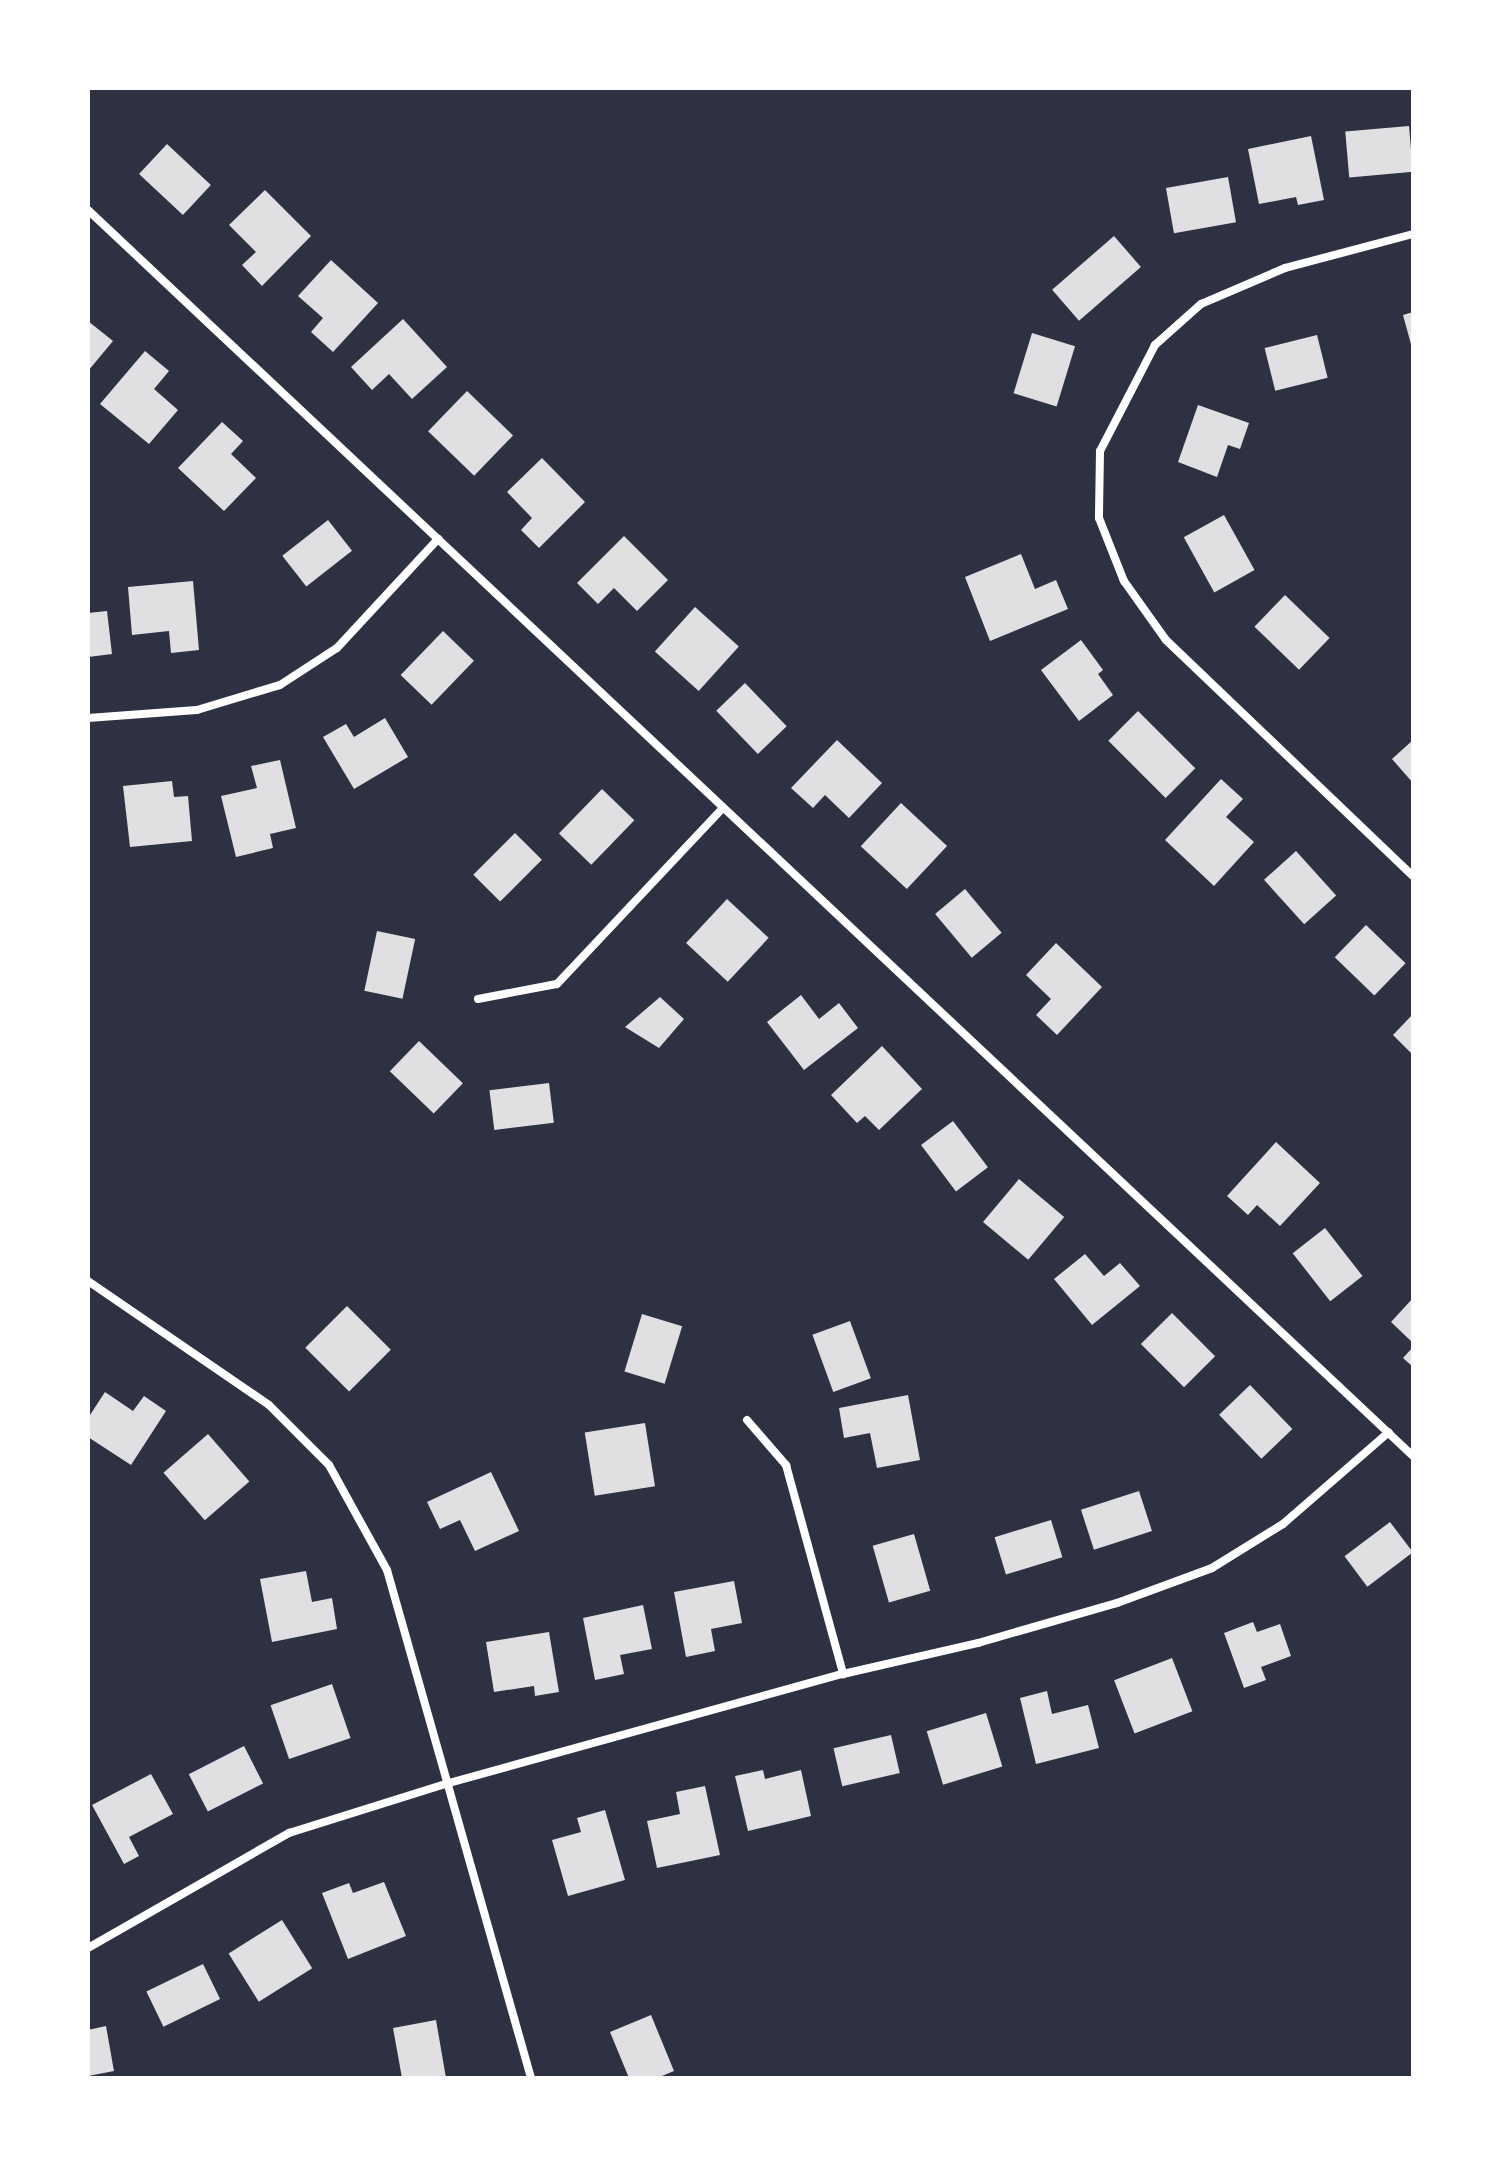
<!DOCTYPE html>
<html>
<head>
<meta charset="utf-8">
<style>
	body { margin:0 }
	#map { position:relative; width:1501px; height:2166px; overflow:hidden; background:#2d3142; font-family:Karla,sans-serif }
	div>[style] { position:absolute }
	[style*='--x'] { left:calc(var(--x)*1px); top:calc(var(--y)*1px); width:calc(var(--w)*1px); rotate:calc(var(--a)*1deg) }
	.building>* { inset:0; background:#e0e0e3; transform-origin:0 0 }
	.minor>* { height:8px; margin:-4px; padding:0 4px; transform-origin:4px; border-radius:4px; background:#fff }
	span { translate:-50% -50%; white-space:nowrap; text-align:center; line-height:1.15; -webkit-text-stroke:6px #fff; paint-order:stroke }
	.frame { position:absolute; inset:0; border:90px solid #fff; pointer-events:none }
</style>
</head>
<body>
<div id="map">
	<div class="building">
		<i style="left:1409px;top:126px;width:46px;height:64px;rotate:85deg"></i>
		<i style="clip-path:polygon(1311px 136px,1324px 200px,1298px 205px,1296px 197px,1259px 204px,1248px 149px)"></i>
		<i style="left:167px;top:144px;width:60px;height:41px;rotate:43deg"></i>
		<i style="left:1228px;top:177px;width:46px;height:63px;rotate:80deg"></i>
		<i style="clip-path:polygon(265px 190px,311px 236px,262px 286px,242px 265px,256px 252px,229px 225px)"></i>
		<i style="left:1114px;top:236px;width:41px;height:82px;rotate:49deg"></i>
		<i style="clip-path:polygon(331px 260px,378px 303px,333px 352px,311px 332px,323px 318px,298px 296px)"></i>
		<i style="clip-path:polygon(1413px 312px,1413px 347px,1412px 348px,1403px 315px)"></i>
		<i style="clip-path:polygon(403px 319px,447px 367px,412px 399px,389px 374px,372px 390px,351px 367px)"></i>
		<i style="clip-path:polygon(88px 321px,113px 341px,88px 371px)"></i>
		<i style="left:1032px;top:333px;width:45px;height:63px;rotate:17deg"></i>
		<i style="left:1317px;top:335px;width:44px;height:54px;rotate:76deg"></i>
		<i style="clip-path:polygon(145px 351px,169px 371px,154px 389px,178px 410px,149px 444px,100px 404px)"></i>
		<i style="left:467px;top:391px;width:64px;height:56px;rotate:44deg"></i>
		<i style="clip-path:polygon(1198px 405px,1249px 423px,1240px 449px,1228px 445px,1217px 477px,1178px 462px)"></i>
		<i style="clip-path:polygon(222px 422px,243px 441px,231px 454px,256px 478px,224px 511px,178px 468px)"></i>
		<i style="clip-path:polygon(542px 458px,585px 502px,539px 548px,521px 530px,532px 518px,507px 492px)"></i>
		<i style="left:1224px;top:515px;width:63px;height:46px;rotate:61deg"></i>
		<i style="left:328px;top:520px;width:39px;height:58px;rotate:52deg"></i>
		<i style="clip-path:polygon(624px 536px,668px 580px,637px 611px,614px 588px,598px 604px,577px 583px)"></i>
		<i style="clip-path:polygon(1021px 554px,1035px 589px,1056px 580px,1068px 609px,990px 641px,965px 577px)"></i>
		<i style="clip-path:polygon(193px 581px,199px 650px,171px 653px,169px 631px,132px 635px,128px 587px)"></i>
		<i style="left:1285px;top:595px;width:62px;height:44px;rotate:44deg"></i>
		<i style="left:695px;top:607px;width:59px;height:60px;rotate:42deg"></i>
		<i style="clip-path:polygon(107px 611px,112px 654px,88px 657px,88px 613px)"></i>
		<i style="left:443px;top:631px;width:43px;height:61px;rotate:44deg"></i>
		<i style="clip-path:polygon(1081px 640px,1103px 670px,1098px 674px,1113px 695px,1079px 721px,1041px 670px)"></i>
		<i style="left:745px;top:683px;width:60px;height:40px;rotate:46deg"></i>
		<i style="left:1138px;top:711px;width:81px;height:42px;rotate:45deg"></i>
		<i style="clip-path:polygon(385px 718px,408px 757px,354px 789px,323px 737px,346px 724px,354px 737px)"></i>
		<i style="clip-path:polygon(837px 740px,882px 783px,849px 818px,825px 795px,813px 808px,791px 788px)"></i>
		<i style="clip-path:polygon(1413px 740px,1413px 783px,1392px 759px)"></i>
		<i style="clip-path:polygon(280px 760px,296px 828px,270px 834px,273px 848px,236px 857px,221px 796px,257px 788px,251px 766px)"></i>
		<i style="clip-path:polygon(1221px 779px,1243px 799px,1226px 817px,1254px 842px,1214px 886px,1165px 840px)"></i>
		<i style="clip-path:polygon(172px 781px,174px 797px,188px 796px,192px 841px,130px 847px,123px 786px)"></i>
		<i style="left:602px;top:789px;width:45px;height:62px;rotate:44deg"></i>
		<i style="left:901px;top:803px;width:63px;height:59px;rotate:43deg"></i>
		<i style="left:515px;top:833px;width:38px;height:59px;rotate:45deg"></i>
		<i style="left:1296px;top:851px;width:60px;height:43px;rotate:48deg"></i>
		<i style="left:965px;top:889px;width:57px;height:39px;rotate:50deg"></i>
		<i style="left:727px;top:899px;width:57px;height:60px;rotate:43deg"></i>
		<i style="left:1366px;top:925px;width:55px;height:45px;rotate:44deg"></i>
		<i style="left:377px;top:931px;width:39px;height:61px;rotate:12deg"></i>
		<i style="clip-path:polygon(1056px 943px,1102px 987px,1057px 1035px,1036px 1015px,1051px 999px,1026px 975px)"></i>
		<i style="clip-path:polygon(801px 995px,819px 1019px,839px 1003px,858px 1028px,804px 1070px,767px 1022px)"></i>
		<i style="clip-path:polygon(660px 997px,684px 1019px,659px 1048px,625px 1027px)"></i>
		<i style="clip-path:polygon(1413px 1014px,1413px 1055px,1393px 1035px)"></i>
		<i style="left:419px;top:1041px;width:61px;height:42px;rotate:44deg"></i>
		<i style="clip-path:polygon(882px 1046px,922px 1089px,879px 1130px,865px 1116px,857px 1123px,831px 1095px)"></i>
		<i style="left:549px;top:1083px;width:40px;height:60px;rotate:83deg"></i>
		<i style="left:953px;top:1121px;width:58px;height:40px;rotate:53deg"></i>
		<i style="clip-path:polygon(1276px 1142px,1320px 1183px,1280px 1226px,1257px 1205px,1248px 1215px,1227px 1196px)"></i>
		<i style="left:1019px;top:1179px;width:59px;height:56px;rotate:40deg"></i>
		<i style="left:1325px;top:1228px;width:61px;height:41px;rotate:52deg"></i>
		<i style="clip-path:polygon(1085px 1254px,1104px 1276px,1120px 1263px,1140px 1286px,1092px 1325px,1054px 1279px)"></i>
		<i style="clip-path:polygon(1413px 1298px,1413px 1343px,1391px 1322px)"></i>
		<i style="left:347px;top:1306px;width:62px;height:59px;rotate:45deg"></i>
		<i style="left:1172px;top:1313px;width:61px;height:44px;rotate:45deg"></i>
		<i style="left:642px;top:1314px;width:42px;height:60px;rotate:17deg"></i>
		<i style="left:850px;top:1321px;width:61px;height:40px;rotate:70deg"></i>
		<i style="clip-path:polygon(1413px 1347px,1413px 1367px,1403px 1358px)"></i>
		<i style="left:1250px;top:1385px;width:61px;height:43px;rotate:46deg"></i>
		<i style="clip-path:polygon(105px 1392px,133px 1411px,144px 1396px,166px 1411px,131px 1465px,88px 1437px,88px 1418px)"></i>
		<i style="clip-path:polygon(908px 1395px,920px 1460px,877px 1468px,870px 1433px,844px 1438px,839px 1408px)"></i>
		<i style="left:645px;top:1423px;width:64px;height:61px;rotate:81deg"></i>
		<i style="left:208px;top:1434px;width:63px;height:59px;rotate:49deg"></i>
		<i style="clip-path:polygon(491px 1472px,519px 1531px,475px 1551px,460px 1520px,440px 1529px,427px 1502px)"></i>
		<i style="left:1139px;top:1491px;width:42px;height:61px;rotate:72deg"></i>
		<i style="left:1051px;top:1520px;width:39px;height:59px;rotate:73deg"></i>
		<i style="left:1390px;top:1522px;width:38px;height:57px;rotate:53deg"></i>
		<i style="left:914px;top:1534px;width:59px;height:43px;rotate:74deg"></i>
		<i style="clip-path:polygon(306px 1571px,312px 1602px,332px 1598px,337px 1629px,272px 1642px,260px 1579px)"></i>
		<i style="clip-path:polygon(734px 1581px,742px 1623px,711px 1629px,715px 1651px,686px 1657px,674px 1592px)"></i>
		<i style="clip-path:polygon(643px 1605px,652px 1649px,620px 1655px,624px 1674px,595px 1680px,583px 1618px)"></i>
		<i style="clip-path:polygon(1253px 1622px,1257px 1632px,1280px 1624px,1291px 1656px,1261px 1667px,1266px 1680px,1244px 1688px,1224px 1633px)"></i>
		<i style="clip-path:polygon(549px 1632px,559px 1692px,535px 1696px,534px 1686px,494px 1692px,486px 1642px)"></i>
		<i style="left:1172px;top:1658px;width:57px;height:62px;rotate:69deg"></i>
		<i style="left:332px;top:1684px;width:57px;height:65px;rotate:71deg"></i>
		<i style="clip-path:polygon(1047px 1691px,1052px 1714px,1088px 1705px,1099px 1748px,1036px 1764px,1020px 1698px)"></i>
		<i style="left:986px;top:1713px;width:56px;height:62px;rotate:73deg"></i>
		<i style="left:891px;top:1735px;width:39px;height:59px;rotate:77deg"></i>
		<i style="left:244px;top:1746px;width:42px;height:62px;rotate:63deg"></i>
		<i style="clip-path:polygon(763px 1770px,765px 1779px,801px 1770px,811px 1816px,748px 1831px,735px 1776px)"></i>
		<i style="clip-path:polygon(151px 1774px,173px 1814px,129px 1837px,139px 1856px,124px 1864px,92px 1805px)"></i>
		<i style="clip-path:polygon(705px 1786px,720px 1855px,657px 1868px,647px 1821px,680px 1814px,676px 1792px)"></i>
		<i style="clip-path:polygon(605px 1810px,625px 1880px,568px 1896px,552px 1840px,581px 1832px,577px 1818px)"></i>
		<i style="clip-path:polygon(384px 1882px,406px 1936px,348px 1959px,322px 1893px,349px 1883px,353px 1893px)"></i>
		<i style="left:282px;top:1920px;width:57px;height:63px;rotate:58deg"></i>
		<i style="left:203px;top:1964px;width:39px;height:63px;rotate:64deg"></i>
		<i style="clip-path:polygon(651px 2015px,674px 2071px,657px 2078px,629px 2078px,610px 2032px)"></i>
		<i style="clip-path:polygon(436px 2020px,446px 2078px,402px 2078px,393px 2028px)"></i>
		<i style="clip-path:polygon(106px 2026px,114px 2071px,88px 2076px,88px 2030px)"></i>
	</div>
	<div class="minor">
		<i style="--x:88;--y:210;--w:1819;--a:43.24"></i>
		<i style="--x:1413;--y:234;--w:132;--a:165.1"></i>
		<i style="--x:1285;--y:268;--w:91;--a:156.8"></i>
		<i style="--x:1201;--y:304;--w:62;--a:138.3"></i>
		<i style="--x:1155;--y:345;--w:119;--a:117.4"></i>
		<i style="--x:1100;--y:451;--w:67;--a:90.9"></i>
		<i style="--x:1099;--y:518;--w:68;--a:68.4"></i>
		<i style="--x:1124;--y:581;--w:72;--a:54.6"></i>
		<i style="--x:1166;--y:640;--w:342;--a:43.7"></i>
		<i style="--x:88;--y:718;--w:109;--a:-4.2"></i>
		<i style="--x:197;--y:710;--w:87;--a:-16.8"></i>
		<i style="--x:280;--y:685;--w:68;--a:-33"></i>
		<i style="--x:337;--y:648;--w:149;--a:-47.2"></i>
		<i style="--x:478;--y:999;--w:80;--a:-10.8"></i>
		<i style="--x:557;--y:984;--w:242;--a:-46.7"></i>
		<i style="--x:88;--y:1281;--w:219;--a:34.4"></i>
		<i style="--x:269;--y:1405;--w:85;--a:45"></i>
		<i style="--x:329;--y:1465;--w:120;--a:61.1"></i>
		<i style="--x:387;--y:1570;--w:528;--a:74.17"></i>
		<i style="--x:747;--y:1420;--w:60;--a:49.1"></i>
		<i style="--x:786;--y:1465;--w:217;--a:74.7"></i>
		<i style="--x:88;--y:1948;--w:232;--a:-29.8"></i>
		<i style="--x:289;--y:1833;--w:168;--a:-17.4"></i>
		<i style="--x:449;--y:1783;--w:409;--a:-15.5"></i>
		<i style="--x:843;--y:1674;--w:139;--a:-12.9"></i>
		<i style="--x:978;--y:1643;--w:145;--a:-16.1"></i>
		<i style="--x:1117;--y:1603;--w:101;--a:-20.2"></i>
		<i style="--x:1212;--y:1568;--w:84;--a:-31.8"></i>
		<i style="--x:1283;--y:1524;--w:140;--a:-41"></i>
	</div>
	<div class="frame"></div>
</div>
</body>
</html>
